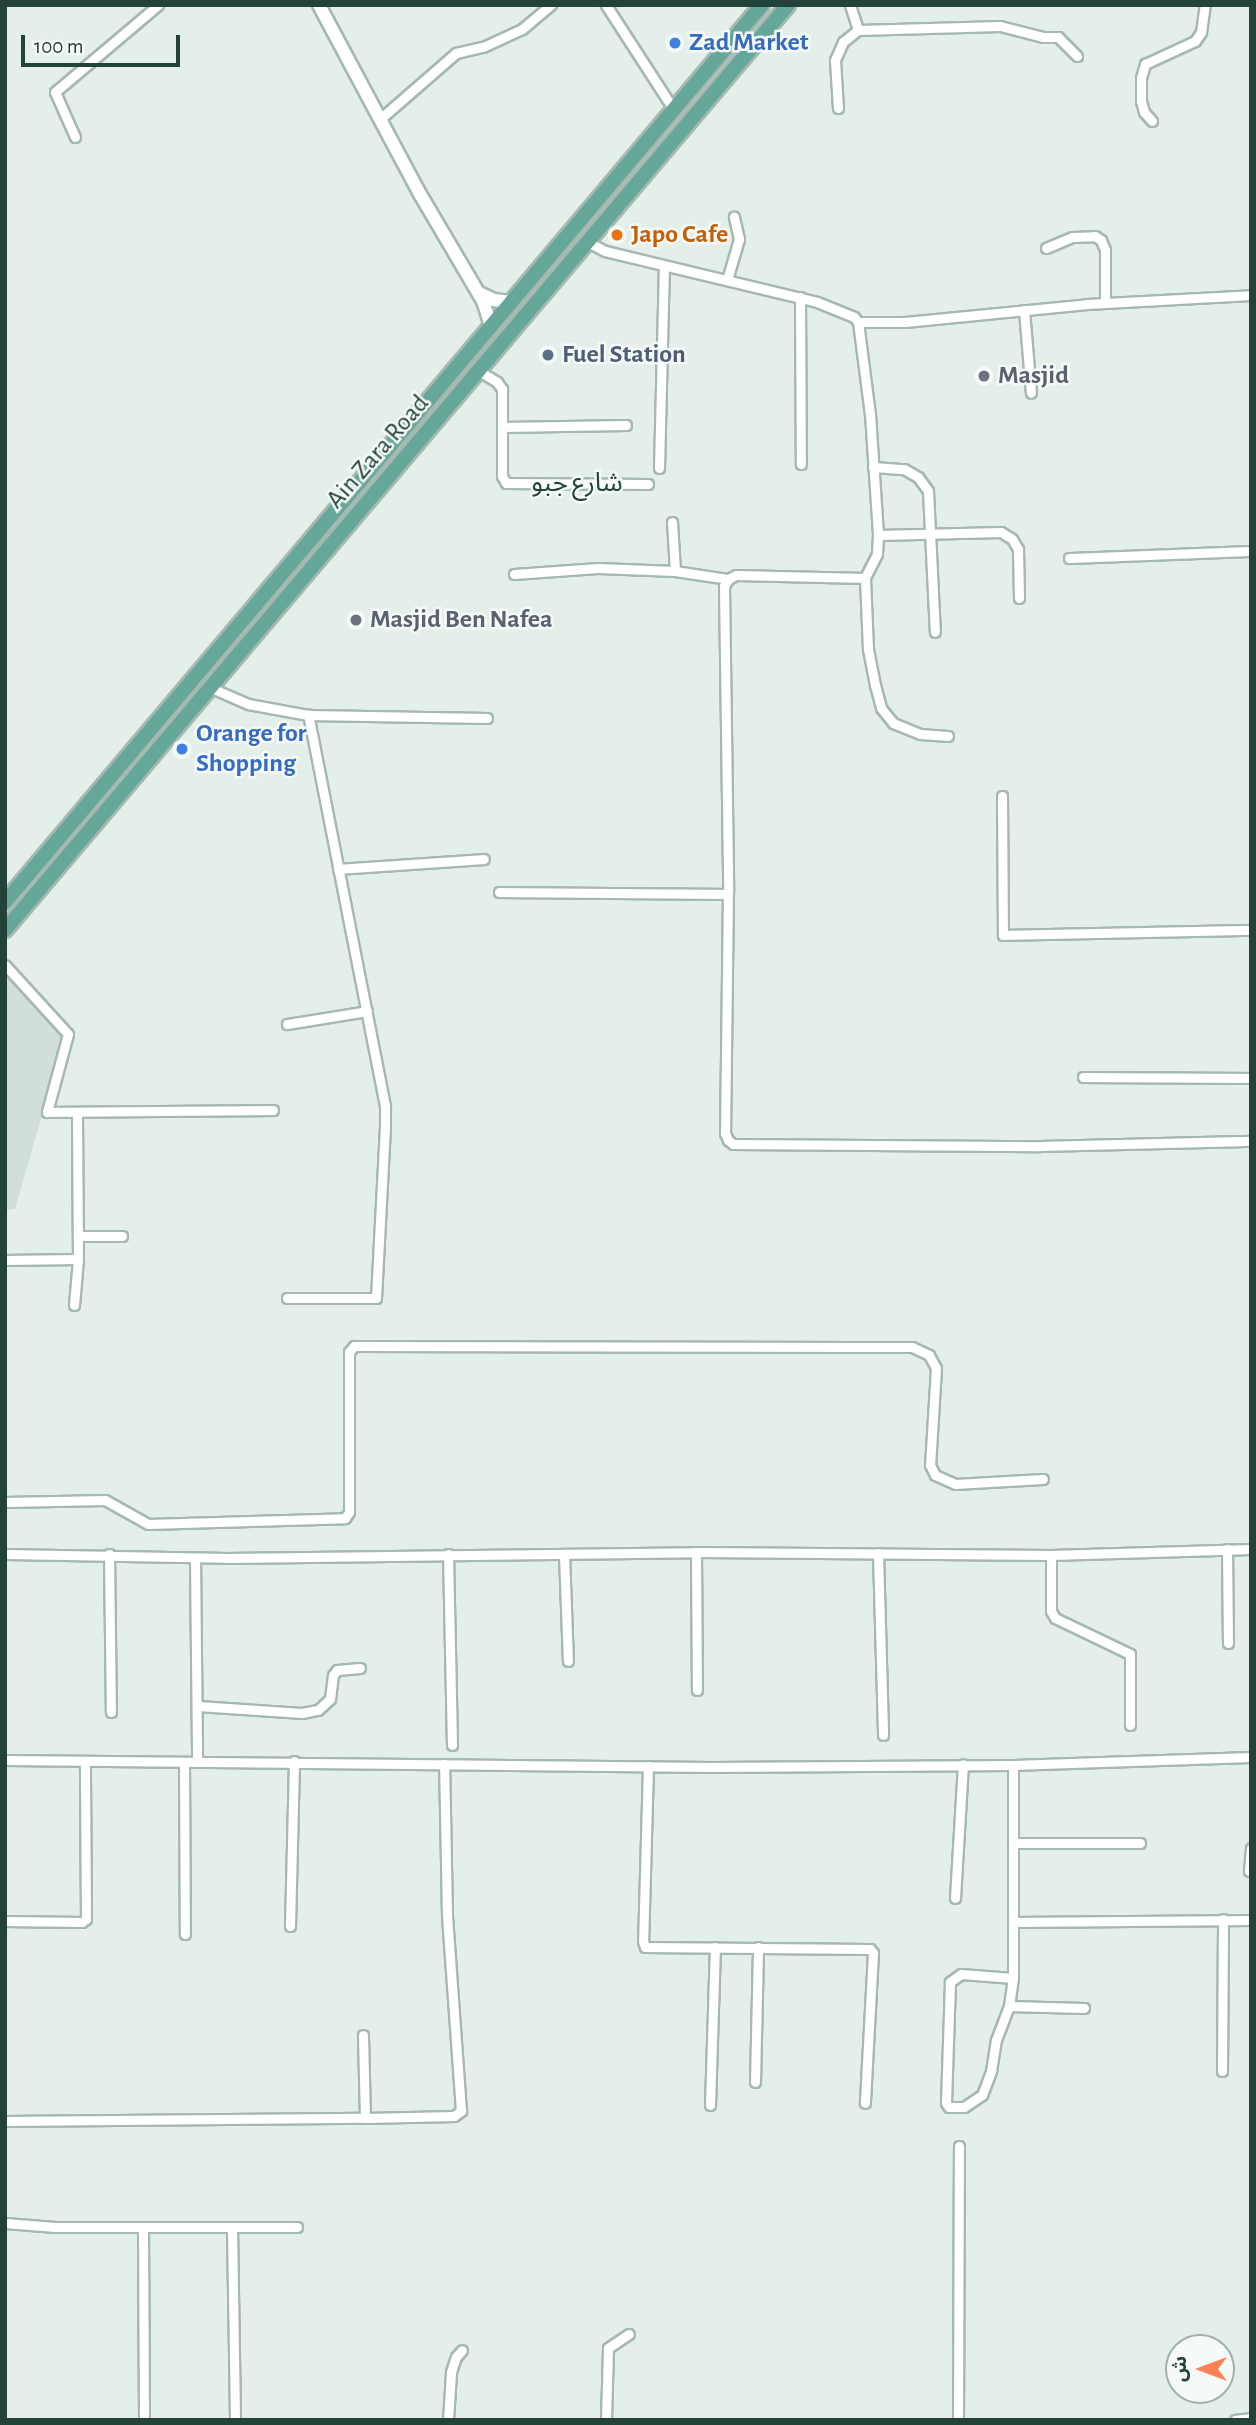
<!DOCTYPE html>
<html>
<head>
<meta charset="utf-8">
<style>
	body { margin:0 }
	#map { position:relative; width:1256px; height:2425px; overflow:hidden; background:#e4efea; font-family:"Alegreya Sans","Noto Sans Arabic",sans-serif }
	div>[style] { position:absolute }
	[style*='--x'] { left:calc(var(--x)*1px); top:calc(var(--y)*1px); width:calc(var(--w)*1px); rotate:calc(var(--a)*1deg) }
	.built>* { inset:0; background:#d2dfd9 }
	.roads { filter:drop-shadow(2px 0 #a6b8b2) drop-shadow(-2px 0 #a6b8b2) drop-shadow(0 2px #a6b8b2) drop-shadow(0 -2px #a6b8b2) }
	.street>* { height:9px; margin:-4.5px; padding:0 4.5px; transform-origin:4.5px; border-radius:4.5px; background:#fff }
	.secondary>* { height:12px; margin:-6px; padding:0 6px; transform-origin:6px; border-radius:6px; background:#fff }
	.primary>* { height:14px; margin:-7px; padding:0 7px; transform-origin:7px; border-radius:7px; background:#65a798 }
	.dots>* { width:19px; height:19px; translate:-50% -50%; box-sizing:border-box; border:4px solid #f5faf8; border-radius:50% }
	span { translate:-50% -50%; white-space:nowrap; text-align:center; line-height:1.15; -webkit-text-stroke:5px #f5faf8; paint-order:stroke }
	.shop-label { font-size:26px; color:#366cbe; font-weight:700 }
	.left { translate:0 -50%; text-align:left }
	.food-label { font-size:26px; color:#c56008; font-weight:700 }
	.service-label { font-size:26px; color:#4e5e75; font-weight:700 }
	.worship-label { font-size:26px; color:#5b616d; font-weight:700 }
	.street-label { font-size:26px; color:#22423a }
	.frame { position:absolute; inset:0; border:7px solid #22423a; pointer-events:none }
	.north { position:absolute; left:1165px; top:2334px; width:70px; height:70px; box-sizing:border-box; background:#f5faf8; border:2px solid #a1b0ac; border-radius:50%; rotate:270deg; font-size:19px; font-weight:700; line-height:28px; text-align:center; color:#22423a }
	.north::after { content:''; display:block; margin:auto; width:24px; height:32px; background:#fc8154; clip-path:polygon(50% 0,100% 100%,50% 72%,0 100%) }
	.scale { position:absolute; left:21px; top:35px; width:159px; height:32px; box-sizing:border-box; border:4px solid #22423a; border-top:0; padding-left:9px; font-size:21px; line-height:24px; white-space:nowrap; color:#22423a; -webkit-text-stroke:5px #f5faf8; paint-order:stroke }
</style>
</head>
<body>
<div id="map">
	<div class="built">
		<i style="clip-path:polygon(5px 968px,65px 1035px,15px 1209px,5px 1210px)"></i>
	</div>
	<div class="roads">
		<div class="street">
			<i style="--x:606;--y:5;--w:125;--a:57.1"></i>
			<i style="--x:850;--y:5;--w:26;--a:72"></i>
			<i style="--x:838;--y:108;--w:48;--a:-93.6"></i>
			<i style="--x:835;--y:60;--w:20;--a:-66"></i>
			<i style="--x:843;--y:42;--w:19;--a:-39"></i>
			<i style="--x:858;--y:30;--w:142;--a:-1.6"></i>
			<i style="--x:1000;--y:26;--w:44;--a:14.3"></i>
			<i style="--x:1043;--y:37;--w:15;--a:0"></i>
			<i style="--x:1058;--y:37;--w:27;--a:45"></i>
			<i style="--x:380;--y:119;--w:101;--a:-41"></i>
			<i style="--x:456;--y:53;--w:28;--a:-13"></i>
			<i style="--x:483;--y:47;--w:43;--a:-24.8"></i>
			<i style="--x:522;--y:29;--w:38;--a:-40"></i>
			<i style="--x:1152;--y:121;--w:12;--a:-132"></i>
			<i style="--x:1144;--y:112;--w:11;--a:-105"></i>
			<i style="--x:1141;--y:101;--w:23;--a:-90"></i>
			<i style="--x:1141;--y:78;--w:15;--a:-74"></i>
			<i style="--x:1145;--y:64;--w:55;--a:-24.7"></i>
			<i style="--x:1195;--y:41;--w:11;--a:-56"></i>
			<i style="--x:1201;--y:32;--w:27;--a:-82"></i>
			<i style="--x:75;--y:137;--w:49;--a:-114"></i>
			<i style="--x:55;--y:92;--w:135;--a:-40.2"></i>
			<i style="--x:588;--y:242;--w:19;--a:28"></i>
			<i style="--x:605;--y:251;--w:218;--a:13.5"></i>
			<i style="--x:817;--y:302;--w:40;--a:22"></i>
			<i style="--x:854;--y:317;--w:6;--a:51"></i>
			<i style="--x:858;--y:322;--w:93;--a:82.6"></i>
			<i style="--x:870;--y:414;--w:121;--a:86.2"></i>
			<i style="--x:878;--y:535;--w:19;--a:93"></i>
			<i style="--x:877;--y:554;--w:27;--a:117"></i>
			<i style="--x:865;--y:578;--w:71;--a:87.6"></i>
			<i style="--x:868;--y:649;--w:37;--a:79"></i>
			<i style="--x:875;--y:685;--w:24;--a:75"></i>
			<i style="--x:881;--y:708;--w:19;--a:51"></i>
			<i style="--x:893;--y:723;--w:29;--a:22"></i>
			<i style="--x:920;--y:734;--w:28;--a:4"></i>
			<i style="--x:1046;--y:248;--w:28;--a:-23"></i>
			<i style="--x:1072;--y:237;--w:23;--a:-2"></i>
			<i style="--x:1095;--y:236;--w:7;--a:34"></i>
			<i style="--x:1101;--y:240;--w:11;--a:68"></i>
			<i style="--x:1105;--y:250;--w:53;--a:90"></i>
			<i style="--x:727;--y:280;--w:43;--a:-73.7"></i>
			<i style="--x:739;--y:239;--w:23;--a:-103"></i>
			<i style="--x:800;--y:297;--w:167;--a:89.7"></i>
			<i style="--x:1024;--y:310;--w:83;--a:85.2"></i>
			<i style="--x:858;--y:322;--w:47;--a:0"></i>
			<i style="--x:905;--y:322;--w:183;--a:-5.6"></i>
			<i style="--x:1087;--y:304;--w:164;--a:-3.1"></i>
			<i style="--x:479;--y:371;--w:21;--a:31"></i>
			<i style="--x:497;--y:382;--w:9;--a:54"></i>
			<i style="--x:502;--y:389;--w:87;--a:90"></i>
			<i style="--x:502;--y:476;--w:8;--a:60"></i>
			<i style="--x:506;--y:483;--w:142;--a:0.4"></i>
			<i style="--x:502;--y:427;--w:124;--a:-0.9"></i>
			<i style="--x:873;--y:467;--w:31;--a:4"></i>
			<i style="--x:904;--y:469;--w:16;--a:30"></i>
			<i style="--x:918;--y:477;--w:17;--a:54"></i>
			<i style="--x:928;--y:491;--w:141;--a:87.2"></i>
			<i style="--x:659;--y:468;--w:202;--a:-88.6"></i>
			<i style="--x:672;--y:522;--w:49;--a:86.5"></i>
			<i style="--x:878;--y:535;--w:123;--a:-1.4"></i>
			<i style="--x:1001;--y:532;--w:13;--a:32"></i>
			<i style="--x:1012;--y:539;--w:12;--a:59"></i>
			<i style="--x:1018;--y:549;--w:49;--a:88.8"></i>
			<i style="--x:1069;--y:558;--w:182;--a:-2.2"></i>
			<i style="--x:514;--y:574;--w:84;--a:-4.1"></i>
			<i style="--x:598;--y:568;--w:77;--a:2.2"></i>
			<i style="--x:675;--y:571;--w:54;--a:8.6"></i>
			<i style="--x:728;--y:579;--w:9;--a:-27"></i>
			<i style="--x:736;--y:575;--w:129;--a:1.3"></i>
			<i style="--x:728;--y:579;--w:8;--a:120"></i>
			<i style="--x:724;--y:586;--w:305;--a:89.2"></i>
			<i style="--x:728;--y:891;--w:242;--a:90.7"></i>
			<i style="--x:725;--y:1133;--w:8;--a:67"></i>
			<i style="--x:728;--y:1140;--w:6;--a:39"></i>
			<i style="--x:733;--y:1144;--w:307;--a:0.4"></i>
			<i style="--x:1040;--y:1146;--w:211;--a:-1.4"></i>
			<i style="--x:209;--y:687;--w:43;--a:23.6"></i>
			<i style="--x:248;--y:704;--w:61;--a:10.4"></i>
			<i style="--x:308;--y:715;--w:179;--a:1"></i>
			<i style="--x:1002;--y:796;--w:139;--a:89.6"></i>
			<i style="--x:1003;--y:935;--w:248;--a:-1.2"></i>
			<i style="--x:338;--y:869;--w:146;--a:-3.9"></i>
			<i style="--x:499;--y:892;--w:228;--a:0.5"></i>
			<i style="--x:5;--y:965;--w:93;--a:47.6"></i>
			<i style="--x:68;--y:1034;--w:81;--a:105.1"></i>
			<i style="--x:47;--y:1112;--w:226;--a:-0.5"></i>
			<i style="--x:287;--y:1024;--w:81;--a:-9.2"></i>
			<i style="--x:1083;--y:1077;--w:168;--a:0.3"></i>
			<i style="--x:78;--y:1236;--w:44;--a:0"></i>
			<i style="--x:5;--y:1260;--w:73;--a:-0.8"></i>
			<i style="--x:287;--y:1298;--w:89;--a:0"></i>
			<i style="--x:376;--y:1298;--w:170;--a:-87"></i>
			<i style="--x:385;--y:1128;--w:22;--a:-90"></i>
			<i style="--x:385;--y:1106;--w:399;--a:-101.1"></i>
			<i style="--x:74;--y:1305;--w:46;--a:-85"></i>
			<i style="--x:78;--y:1259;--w:144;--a:-90.4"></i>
			<i style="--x:5;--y:1502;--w:100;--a:-1.1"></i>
			<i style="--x:105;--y:1500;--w:49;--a:29.2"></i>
			<i style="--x:148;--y:1524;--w:197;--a:-1.7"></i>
			<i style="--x:345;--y:1518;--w:7;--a:-56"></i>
			<i style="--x:349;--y:1512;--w:160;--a:-90"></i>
			<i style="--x:349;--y:1352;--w:8;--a:-50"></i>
			<i style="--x:354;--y:1346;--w:558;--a:0.1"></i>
			<i style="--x:912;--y:1347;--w:19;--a:25"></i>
			<i style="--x:929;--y:1355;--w:15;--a:62"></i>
			<i style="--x:936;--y:1368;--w:97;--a:93.5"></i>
			<i style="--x:930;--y:1465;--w:11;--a:63"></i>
			<i style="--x:935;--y:1475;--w:22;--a:24"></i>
			<i style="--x:955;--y:1484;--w:88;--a:-3.3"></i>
			<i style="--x:1227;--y:1549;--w:94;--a:89.4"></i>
			<i style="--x:696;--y:1552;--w:138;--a:89.6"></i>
			<i style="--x:878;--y:1553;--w:182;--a:88.4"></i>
			<i style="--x:5;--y:1554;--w:222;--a:1"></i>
			<i style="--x:227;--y:1558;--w:469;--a:-0.7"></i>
			<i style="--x:696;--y:1552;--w:355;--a:0.5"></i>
			<i style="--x:1051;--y:1555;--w:200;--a:-1.7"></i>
			<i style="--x:109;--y:1554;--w:158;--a:89.3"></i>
			<i style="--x:448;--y:1554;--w:191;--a:88.8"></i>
			<i style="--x:564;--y:1554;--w:107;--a:87.9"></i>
			<i style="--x:1051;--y:1555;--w:56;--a:90"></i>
			<i style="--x:1051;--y:1611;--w:8;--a:60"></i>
			<i style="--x:1055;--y:1618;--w:83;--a:25.6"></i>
			<i style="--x:1130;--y:1654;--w:71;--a:90"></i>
			<i style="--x:195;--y:1558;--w:204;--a:89.4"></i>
			<i style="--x:198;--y:1706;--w:104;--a:3.9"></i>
			<i style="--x:302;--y:1713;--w:16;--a:-11"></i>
			<i style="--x:318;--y:1710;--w:16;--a:-43"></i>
			<i style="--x:330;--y:1699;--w:24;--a:-83"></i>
			<i style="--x:333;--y:1675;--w:6;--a:-51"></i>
			<i style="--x:337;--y:1670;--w:23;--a:-5"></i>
			<i style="--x:5;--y:1760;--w:706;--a:0.57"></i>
			<i style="--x:711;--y:1767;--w:302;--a:-0.4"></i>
			<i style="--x:1013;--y:1765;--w:238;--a:-1.9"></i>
			<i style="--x:184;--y:1762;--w:172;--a:89.7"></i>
			<i style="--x:648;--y:1766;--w:175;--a:91.6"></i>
			<i style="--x:643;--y:1941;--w:6;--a:72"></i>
			<i style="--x:645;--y:1947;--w:225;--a:0.5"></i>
			<i style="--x:870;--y:1949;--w:5;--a:53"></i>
			<i style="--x:873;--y:1953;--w:150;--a:93.1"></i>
			<i style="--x:1013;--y:1843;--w:127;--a:0"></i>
			<i style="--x:1249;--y:1871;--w:23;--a:-85"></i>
			<i style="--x:955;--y:1898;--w:134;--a:-86.6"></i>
			<i style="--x:5;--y:1921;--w:77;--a:0.7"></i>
			<i style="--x:82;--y:1922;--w:5;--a:-37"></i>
			<i style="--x:86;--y:1919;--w:158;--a:-90.4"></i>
			<i style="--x:1013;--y:1922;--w:238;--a:-0.5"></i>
			<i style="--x:290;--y:1926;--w:165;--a:-88.6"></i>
			<i style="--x:1013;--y:1978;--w:52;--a:-175.6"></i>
			<i style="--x:961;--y:1974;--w:14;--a:144"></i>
			<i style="--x:950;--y:1982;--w:121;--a:91.9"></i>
			<i style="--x:946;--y:2103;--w:5;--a:53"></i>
			<i style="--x:949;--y:2107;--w:15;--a:0"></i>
			<i style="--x:964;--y:2107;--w:22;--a:-34"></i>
			<i style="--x:982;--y:2095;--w:26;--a:-69"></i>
			<i style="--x:991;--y:2071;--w:31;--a:-81"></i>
			<i style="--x:996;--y:2040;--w:36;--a:-69"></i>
			<i style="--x:1009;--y:2006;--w:28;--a:-82"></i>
			<i style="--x:1013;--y:1978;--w:213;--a:-90"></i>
			<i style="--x:1009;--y:2006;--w:75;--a:1.5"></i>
			<i style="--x:1222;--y:2071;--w:152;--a:-89.6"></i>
			<i style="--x:755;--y:2082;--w:135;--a:-88.7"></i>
			<i style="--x:710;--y:2105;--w:158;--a:-88.2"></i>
			<i style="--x:365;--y:2118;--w:89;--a:-1.3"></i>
			<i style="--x:454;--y:2116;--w:9;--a:-36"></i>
			<i style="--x:461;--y:2111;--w:196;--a:-94.1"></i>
			<i style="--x:447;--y:1915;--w:151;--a:-91.1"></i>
			<i style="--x:5;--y:2121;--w:360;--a:-0.5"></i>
			<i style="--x:365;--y:2118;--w:83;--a:-91.4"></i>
			<i style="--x:5;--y:2223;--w:50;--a:4.6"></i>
			<i style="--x:55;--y:2227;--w:242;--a:0"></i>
			<i style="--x:143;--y:2227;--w:193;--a:89.7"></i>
			<i style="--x:232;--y:2227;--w:193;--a:89.1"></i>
			<i style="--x:448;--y:2420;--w:48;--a:-86.4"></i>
			<i style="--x:451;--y:2372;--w:16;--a:-72"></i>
			<i style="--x:456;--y:2357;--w:9;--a:-49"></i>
			<i style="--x:606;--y:2420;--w:72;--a:-88.4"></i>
			<i style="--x:608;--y:2348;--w:25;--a:-34"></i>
			<i style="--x:958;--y:2420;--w:274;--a:-89.8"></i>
			<i style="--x:1235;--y:2420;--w:16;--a:-7"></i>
		</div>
		<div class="secondary">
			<i style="--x:319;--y:5;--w:214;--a:61.9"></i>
			<i style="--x:420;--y:194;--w:124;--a:59.5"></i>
			<i style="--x:483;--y:301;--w:25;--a:72"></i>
			<i style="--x:479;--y:293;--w:17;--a:25"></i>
			<i style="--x:494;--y:300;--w:17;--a:7"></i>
		</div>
		<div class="primary">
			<i style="--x:5;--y:902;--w:1174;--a:-49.84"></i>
			<i style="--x:5;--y:930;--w:1212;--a:-49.75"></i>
		</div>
	</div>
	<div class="dots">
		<i style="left:675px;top:43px;background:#3f7fe0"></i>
		<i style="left:617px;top:235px;background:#e8710a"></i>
		<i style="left:548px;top:355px;background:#5c6f8a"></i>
		<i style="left:984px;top:376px;background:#6b7280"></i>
		<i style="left:356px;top:620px;background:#6b7280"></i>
		<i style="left:182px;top:749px;background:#3f7fe0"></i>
	</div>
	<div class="shop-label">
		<span class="left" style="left:689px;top:43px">Zad Market</span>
		<span class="left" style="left:196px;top:749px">Orange for<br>Shopping</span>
	</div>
	<div class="food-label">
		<span class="left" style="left:631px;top:235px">Japo Cafe</span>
	</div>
	<div class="service-label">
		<span class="left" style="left:562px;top:355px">Fuel Station</span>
	</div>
	<div class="worship-label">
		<span class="left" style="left:998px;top:376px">Masjid</span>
		<span class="left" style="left:370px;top:620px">Masjid Ben Nafea</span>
	</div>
	<div class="street-label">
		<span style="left:378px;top:452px;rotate:-49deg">Ain Zara Road</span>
		<span style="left:577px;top:484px">شارع جبو</span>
	</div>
	<div class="frame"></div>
	<div class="north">ش</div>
	<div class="scale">100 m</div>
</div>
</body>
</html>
